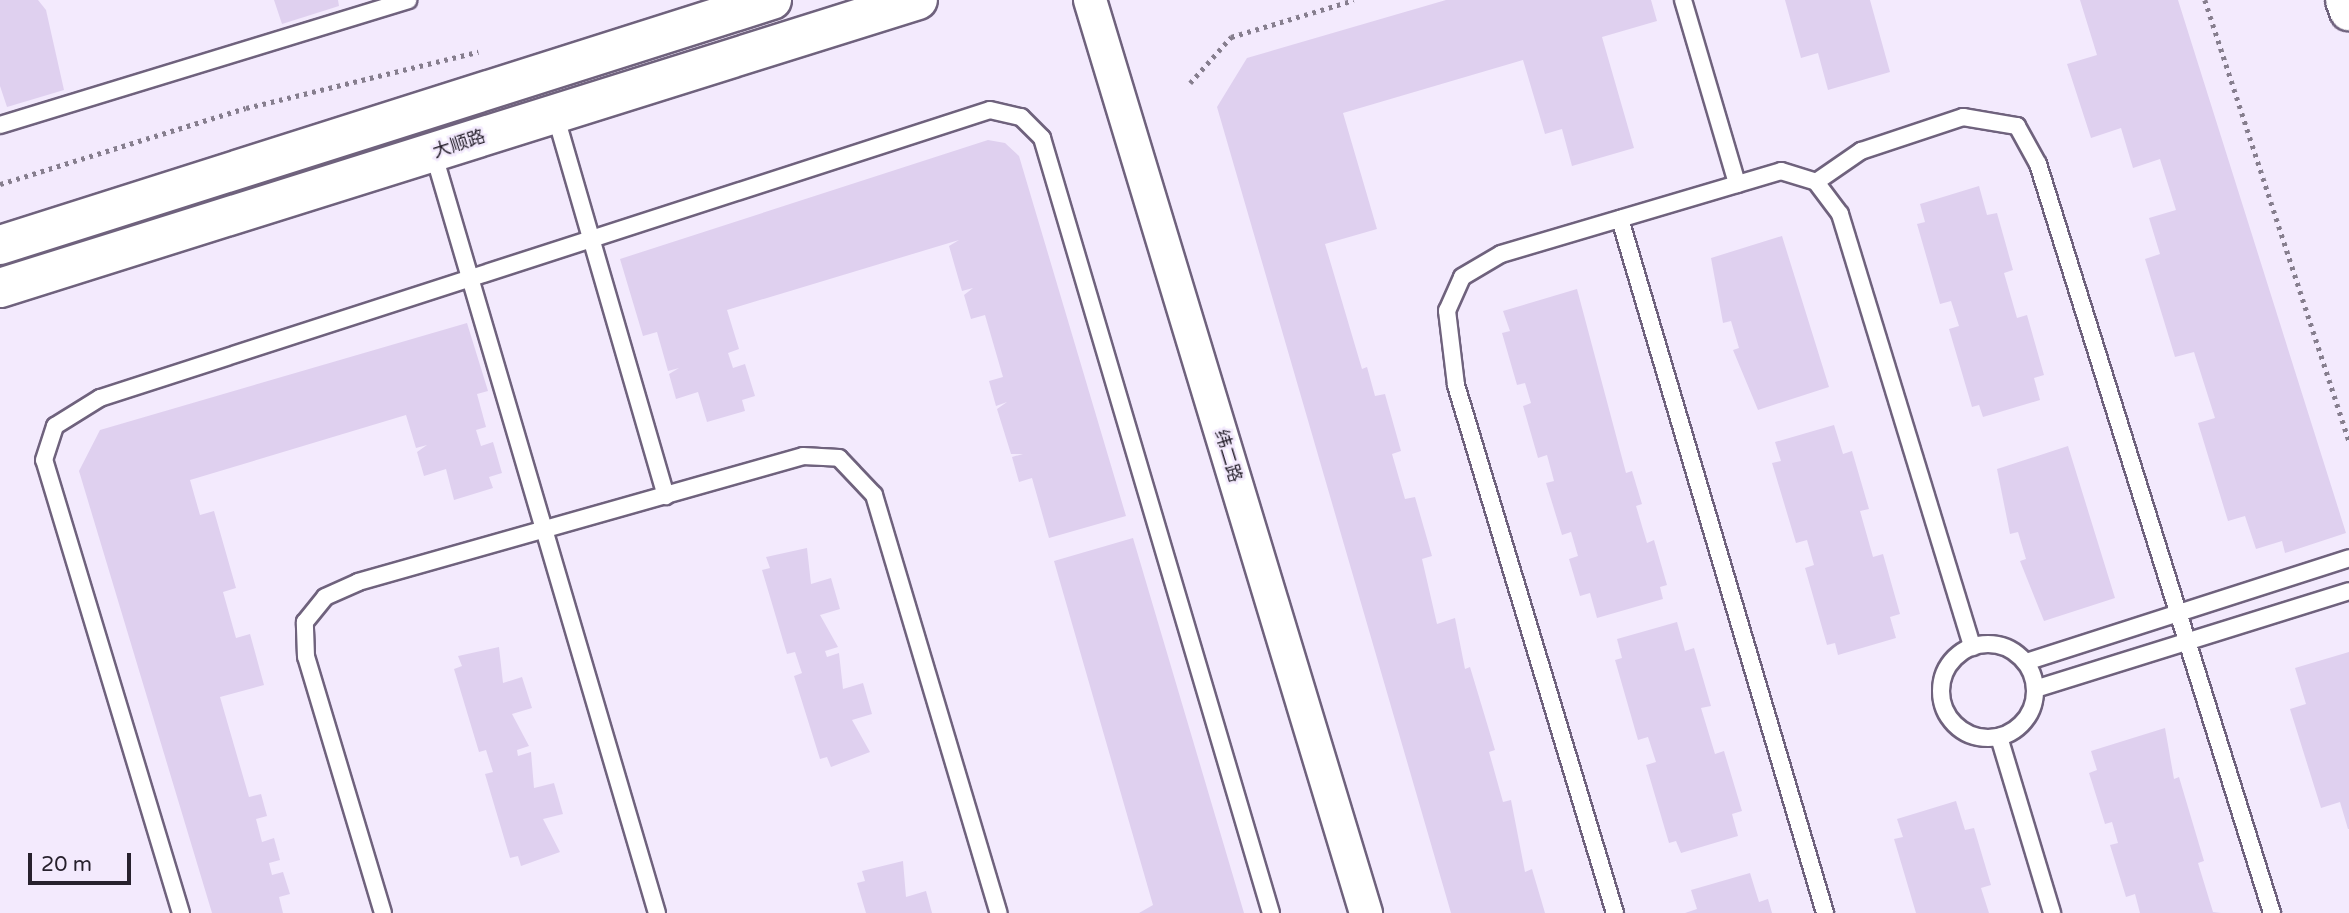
<!DOCTYPE html>
<html>
<head>
<meta charset="utf-8">
<style>
	body { margin:0 }
	#map { position:relative; width:2349px; height:913px; overflow:hidden; background:#f3eafd; font-family:"Varela Round","Noto Sans SC",sans-serif }
	div>[style] { position:absolute }
	[style*='--x'] { left:calc(var(--x)*1px); top:calc(var(--y)*1px); width:calc(var(--w)*1px); rotate:calc(var(--a)*1deg) }
	.building>* { inset:0; background:#dfd0ef }
	.path>* { height:4.5px; margin-top:-2.25px; transform-origin:0; background:repeating-linear-gradient(90deg,#867e8e 0 3.5px,transparent 0 8.5px) }
	.roads { filter:drop-shadow(2px 0 #6f627d) drop-shadow(-2px 0 #6f627d) drop-shadow(0 2px #6f627d) drop-shadow(0 -2px #6f627d) }
	.service>* { height:16px; margin:-8px; padding:0 8px; transform-origin:8px; border-radius:8px; background:#fff }
	.service>.ring { margin:-8px; padding:0; box-sizing:content-box; background:none; border:16px solid #fff; border-radius:50% }
	.minor>* { height:32px; margin:-16px; padding:0 16px; transform-origin:16px; border-radius:16px; background:#fff }
	.tertiary>* { height:38px; margin:-19px; padding:0 19px; transform-origin:19px; border-radius:19px; background:#fff }
	span { translate:-50% -50%; white-space:nowrap; text-align:center; line-height:1.15; -webkit-text-stroke:5px #f3eafd; paint-order:stroke }
	.street-label { font-size:18px; color:#27212d }
	.scale { position:absolute; left:28px; top:853px; width:103px; height:32px; box-sizing:border-box; border:4px solid #27212d; border-top:0; padding-left:9px; font-size:21px; line-height:24px; white-space:nowrap; color:#27212d; -webkit-text-stroke:5px #f3eafd; paint-order:stroke }
</style>
</head>
<body>
<div id="map">
	<div class="building">
		<i style="clip-path:polygon(0 0,38px 0,46px 10px,64px 90px,7px 107px,0 86px)"></i>
		<i style="clip-path:polygon(274px 0,338px 0,339px 6px,282px 24px)"></i>
		<i style="clip-path:polygon(1446px 0,1651px 0,1657px 21px,1602px 37px,1634px 148px,1572px 166px,1562px 129px,1545px 134px,1523px 60px,1343px 113px,1377px 229px,1325px 244px,1362px 369px,1367px 367px,1375px 396px,1385px 394px,1401px 451px,1392px 454px,1405px 499px,1415px 497px,1432px 556px,1422px 559px,1437px 624px,1455px 618px,1465px 669px,1470px 667px,1495px 750px,1489px 752px,1503px 802px,1511px 800px,1525px 872px,1532px 869px,1545px 913px,1451px 913px,1217px 107px,1247px 58px)"></i>
		<i style="clip-path:polygon(1785px 0,1870px 0,1890px 72px,1828px 90px,1818px 53px,1801px 58px)"></i>
		<i style="clip-path:polygon(2080px 0,2178px 0,2346px 533px,2285px 553px,2282px 541px,2256px 549px,2245px 516px,2228px 521px,2198px 423px,2215px 418px,2194px 352px,2175px 357px,2145px 259px,2160px 254px,2149px 218px,2176px 210px,2160px 159px,2133px 168px,2121px 128px,2091px 138px,2067px 64px,2097px 55px)"></i>
		<i style="clip-path:polygon(988px 140px,1005px 143px,1019px 156px,1126px 516px,1049px 538px,1032px 478px,1019px 482px,1012px 457px,1023px 454px,1011px 454px,997px 409px,1007px 402px,996px 406px,989px 381px,1003px 377px,985px 315px,971px 319px,964px 295px,973px 288px,962px 291px,949px 246px,959px 240px,727px 310px,739px 349px,728px 353px,733px 368px,745px 364px,755px 396px,742px 400px,745px 411px,707px 422px,698px 392px,676px 399px,669px 374px,679px 368px,668px 371px,657px 332px,643px 336px,620px 259px)"></i>
		<i style="clip-path:polygon(1979px 186px,1987px 215px,1997px 213px,2013px 270px,2004px 273px,2017px 318px,2027px 315px,2044px 375px,2034px 378px,2040px 400px,1983px 417px,1979px 405px,1972px 407px,1949px 329px,1959px 326px,1951px 301px,1940px 304px,1917px 224px,1925px 222px,1920px 204px)"></i>
		<i style="clip-path:polygon(1782px 236px,1829px 387px,1758px 410px,1733px 350px,1739px 348px,1731px 321px,1723px 323px,1711px 258px)"></i>
		<i style="clip-path:polygon(1577px 289px,1626px 473px,1632px 471px,1642px 504px,1636px 506px,1647px 543px,1654px 540px,1667px 585px,1660px 587px,1663px 599px,1597px 618px,1590px 593px,1580px 596px,1569px 559px,1578px 556px,1571px 532px,1562px 535px,1546px 483px,1554px 481px,1547px 455px,1538px 458px,1523px 406px,1531px 403px,1525px 383px,1517px 385px,1502px 333px,1510px 331px,1503px 311px)"></i>
		<i style="clip-path:polygon(467px 323px,488px 391px,477px 394px,486px 427px,476px 430px,481px 446px,493px 442px,502px 473px,489px 477px,493px 488px,454px 500px,446px 469px,424px 476px,417px 452px,427px 445px,416px 448px,406px 415px,190px 480px,200px 515px,214px 511px,236px 588px,223px 592px,236px 638px,250px 634px,264px 685px,220px 697px,249px 797px,261px 794px,267px 816px,256px 819px,262px 842px,274px 838px,280px 860px,269px 863px,272px 875px,283px 872px,290px 894px,279px 897px,283px 913px,212px 913px,79px 471px,100px 430px)"></i>
		<i style="clip-path:polygon(1834px 425px,1843px 454px,1852px 451px,1869px 509px,1860px 511px,1873px 557px,1883px 554px,1900px 614px,1890px 617px,1896px 638px,1838px 655px,1835px 643px,1827px 645px,1805px 568px,1814px 565px,1807px 540px,1796px 543px,1772px 463px,1781px 461px,1775px 442px)"></i>
		<i style="clip-path:polygon(2068px 446px,2115px 598px,2044px 621px,2020px 561px,2026px 559px,2018px 532px,2010px 534px,1997px 469px)"></i>
		<i style="clip-path:polygon(1133px 538px,1244px 913px,1139px 913px,1153px 905px,1054px 561px)"></i>
		<i style="clip-path:polygon(807px 548px,811px 584px,831px 578px,840px 609px,820px 615px,838px 647px,825px 651px,827px 657px,839px 653px,843px 689px,863px 683px,872px 714px,852px 720px,870px 752px,831px 767px,827px 757px,820px 759px,794px 676px,802px 673px,795px 652px,787px 654px,762px 570px,770px 568px,766px 557px)"></i>
		<i style="clip-path:polygon(1677px 622px,1685px 651px,1694px 648px,1711px 706px,1701px 708px,1715px 754px,1724px 751px,1742px 811px,1732px 814px,1738px 836px,1681px 853px,1676px 841px,1669px 843px,1646px 765px,1656px 762px,1648px 737px,1638px 740px,1615px 660px,1622px 658px,1617px 639px)"></i>
		<i style="clip-path:polygon(499px 647px,503px 683px,522px 677px,532px 708px,512px 714px,529px 746px,517px 750px,518px 756px,531px 752px,534px 788px,554px 783px,563px 814px,543px 819px,560px 852px,521px 866px,518px 856px,510px 858px,485px 774px,493px 772px,486px 750px,479px 752px,454px 669px,462px 666px,458px 656px)"></i>
		<i style="clip-path:polygon(2349px 652px,2349px 829px,2348px 829px,2340px 802px,2321px 808px,2290px 709px,2306px 704px,2295px 668px)"></i>
		<i style="clip-path:polygon(2165px 728px,2174px 779px,2179px 777px,2204px 861px,2198px 863px,2213px 912px,2221px 913px,2140px 913px,2135px 894px,2126px 897px,2110px 845px,2118px 843px,2112px 822px,2105px 824px,2089px 773px,2097px 770px,2091px 751px)"></i>
		<i style="clip-path:polygon(1956px 801px,1965px 830px,1974px 828px,1991px 885px,1981px 888px,1989px 913px,1916px 913px,1894px 839px,1903px 837px,1897px 819px)"></i>
		<i style="clip-path:polygon(903px 861px,906px 897px,926px 891px,932px 913px,866px 913px,857px 883px,865px 881px,862px 871px)"></i>
		<i style="clip-path:polygon(1750px 873px,1759px 902px,1768px 899px,1772px 913px,1685px 913px,1697px 909px,1691px 890px)"></i>
	</div>
	<div class="path">
		<i style="--x:2205;--y:0;--w:464;--a:71.9"></i>
		<i style="--x:1190;--y:83;--w:62;--a:-48.3"></i>
		<i style="--x:1231;--y:37;--w:128;--a:-16.7"></i>
		<i style="--x:0;--y:184;--w:257;--a:-17.2"></i>
		<i style="--x:246;--y:108;--w:239;--a:-13.6"></i>
	</div>
	<div class="roads">
		<div class="service">
			<i style="--x:1683;--y:0;--w:192;--a:73.6"></i>
			<i style="--x:555;--y:114;--w:398;--a:73.8"></i>
			<i style="--x:0;--y:125;--w:427;--a:-17"></i>
			<i style="--x:433;--y:152;--w:793;--a:73.6"></i>
			<i style="--x:1816;--y:182;--w:55;--a:-34.6"></i>
			<i style="--x:1861;--y:151;--w:108;--a:-18.4"></i>
			<i style="--x:1963;--y:117;--w:55;--a:9.5"></i>
			<i style="--x:2017;--y:126;--w:43;--a:61.1"></i>
			<i style="--x:2038;--y:164;--w:785;--a:72.65"></i>
			<i style="--x:1620;--y:219;--w:724;--a:73.54"></i>
			<i class="ring" style="left:1941px;top:644px;width:78px;height:78px"></i>
			<i style="--x:2026;--y:662;--w:339;--a:-17.8"></i>
			<i style="--x:2035;--y:689;--w:329;--a:-17.3"></i>
			<i style="--x:1999;--y:737;--w:184;--a:73.2"></i>
			<i style="--x:181;--y:913;--w:473;--a:-106.8"></i>
			<i style="--x:44;--y:460;--w:36;--a:-72"></i>
			<i style="--x:55;--y:426;--w:53;--a:-31.9"></i>
			<i style="--x:100;--y:398;--w:935;--a:-17.93"></i>
			<i style="--x:990;--y:110;--w:32;--a:13"></i>
			<i style="--x:1021;--y:117;--w:30;--a:45"></i>
			<i style="--x:1042;--y:138;--w:808;--a:73.54"></i>
			<i style="--x:383;--y:913;--w:267;--a:-106.7"></i>
			<i style="--x:306;--y:657;--w:35;--a:-92"></i>
			<i style="--x:305;--y:622;--w:32;--a:-51"></i>
			<i style="--x:325;--y:597;--w:36;--a:-24"></i>
			<i style="--x:358;--y:582;--w:462;--a:-15.8"></i>
			<i style="--x:803;--y:456;--w:36;--a:3"></i>
			<i style="--x:839;--y:458;--w:51;--a:46.6"></i>
			<i style="--x:874;--y:495;--w:436;--a:73.4"></i>
			<i style="--x:1615;--y:913;--w:551;--a:-106.76"></i>
			<i style="--x:1456;--y:385;--w:75;--a:-96.9"></i>
			<i style="--x:1447;--y:311;--w:37;--a:-66"></i>
			<i style="--x:1462;--y:277;--w:45;--a:-30.5"></i>
			<i style="--x:1501;--y:254;--w:292;--a:-16.5"></i>
			<i style="--x:1781;--y:171;--w:37;--a:17"></i>
			<i style="--x:1816;--y:182;--w:40;--a:53"></i>
			<i style="--x:1840;--y:214;--w:453;--a:73"></i>
		</div>
		<div class="minor">
			<i style="--x:1090;--y:0;--w:954;--a:73.18"></i>
		</div>
		<div class="tertiary">
			<i style="--x:2345;--y:0;--w:12;--a:70"></i>
			<i style="--x:0;--y:245;--w:810;--a:-17.61"></i>
			<i style="--x:0;--y:288;--w:962;--a:-17.42"></i>
		</div>
	</div>
	<div class="street-label">
		<span style="left:459px;top:144px;rotate:-18deg">大顺路</span>
		<span style="left:1228px;top:456px;rotate:73deg">纬二路</span>
	</div>
	<div class="scale">20 m</div>
</div>
</body>
</html>
